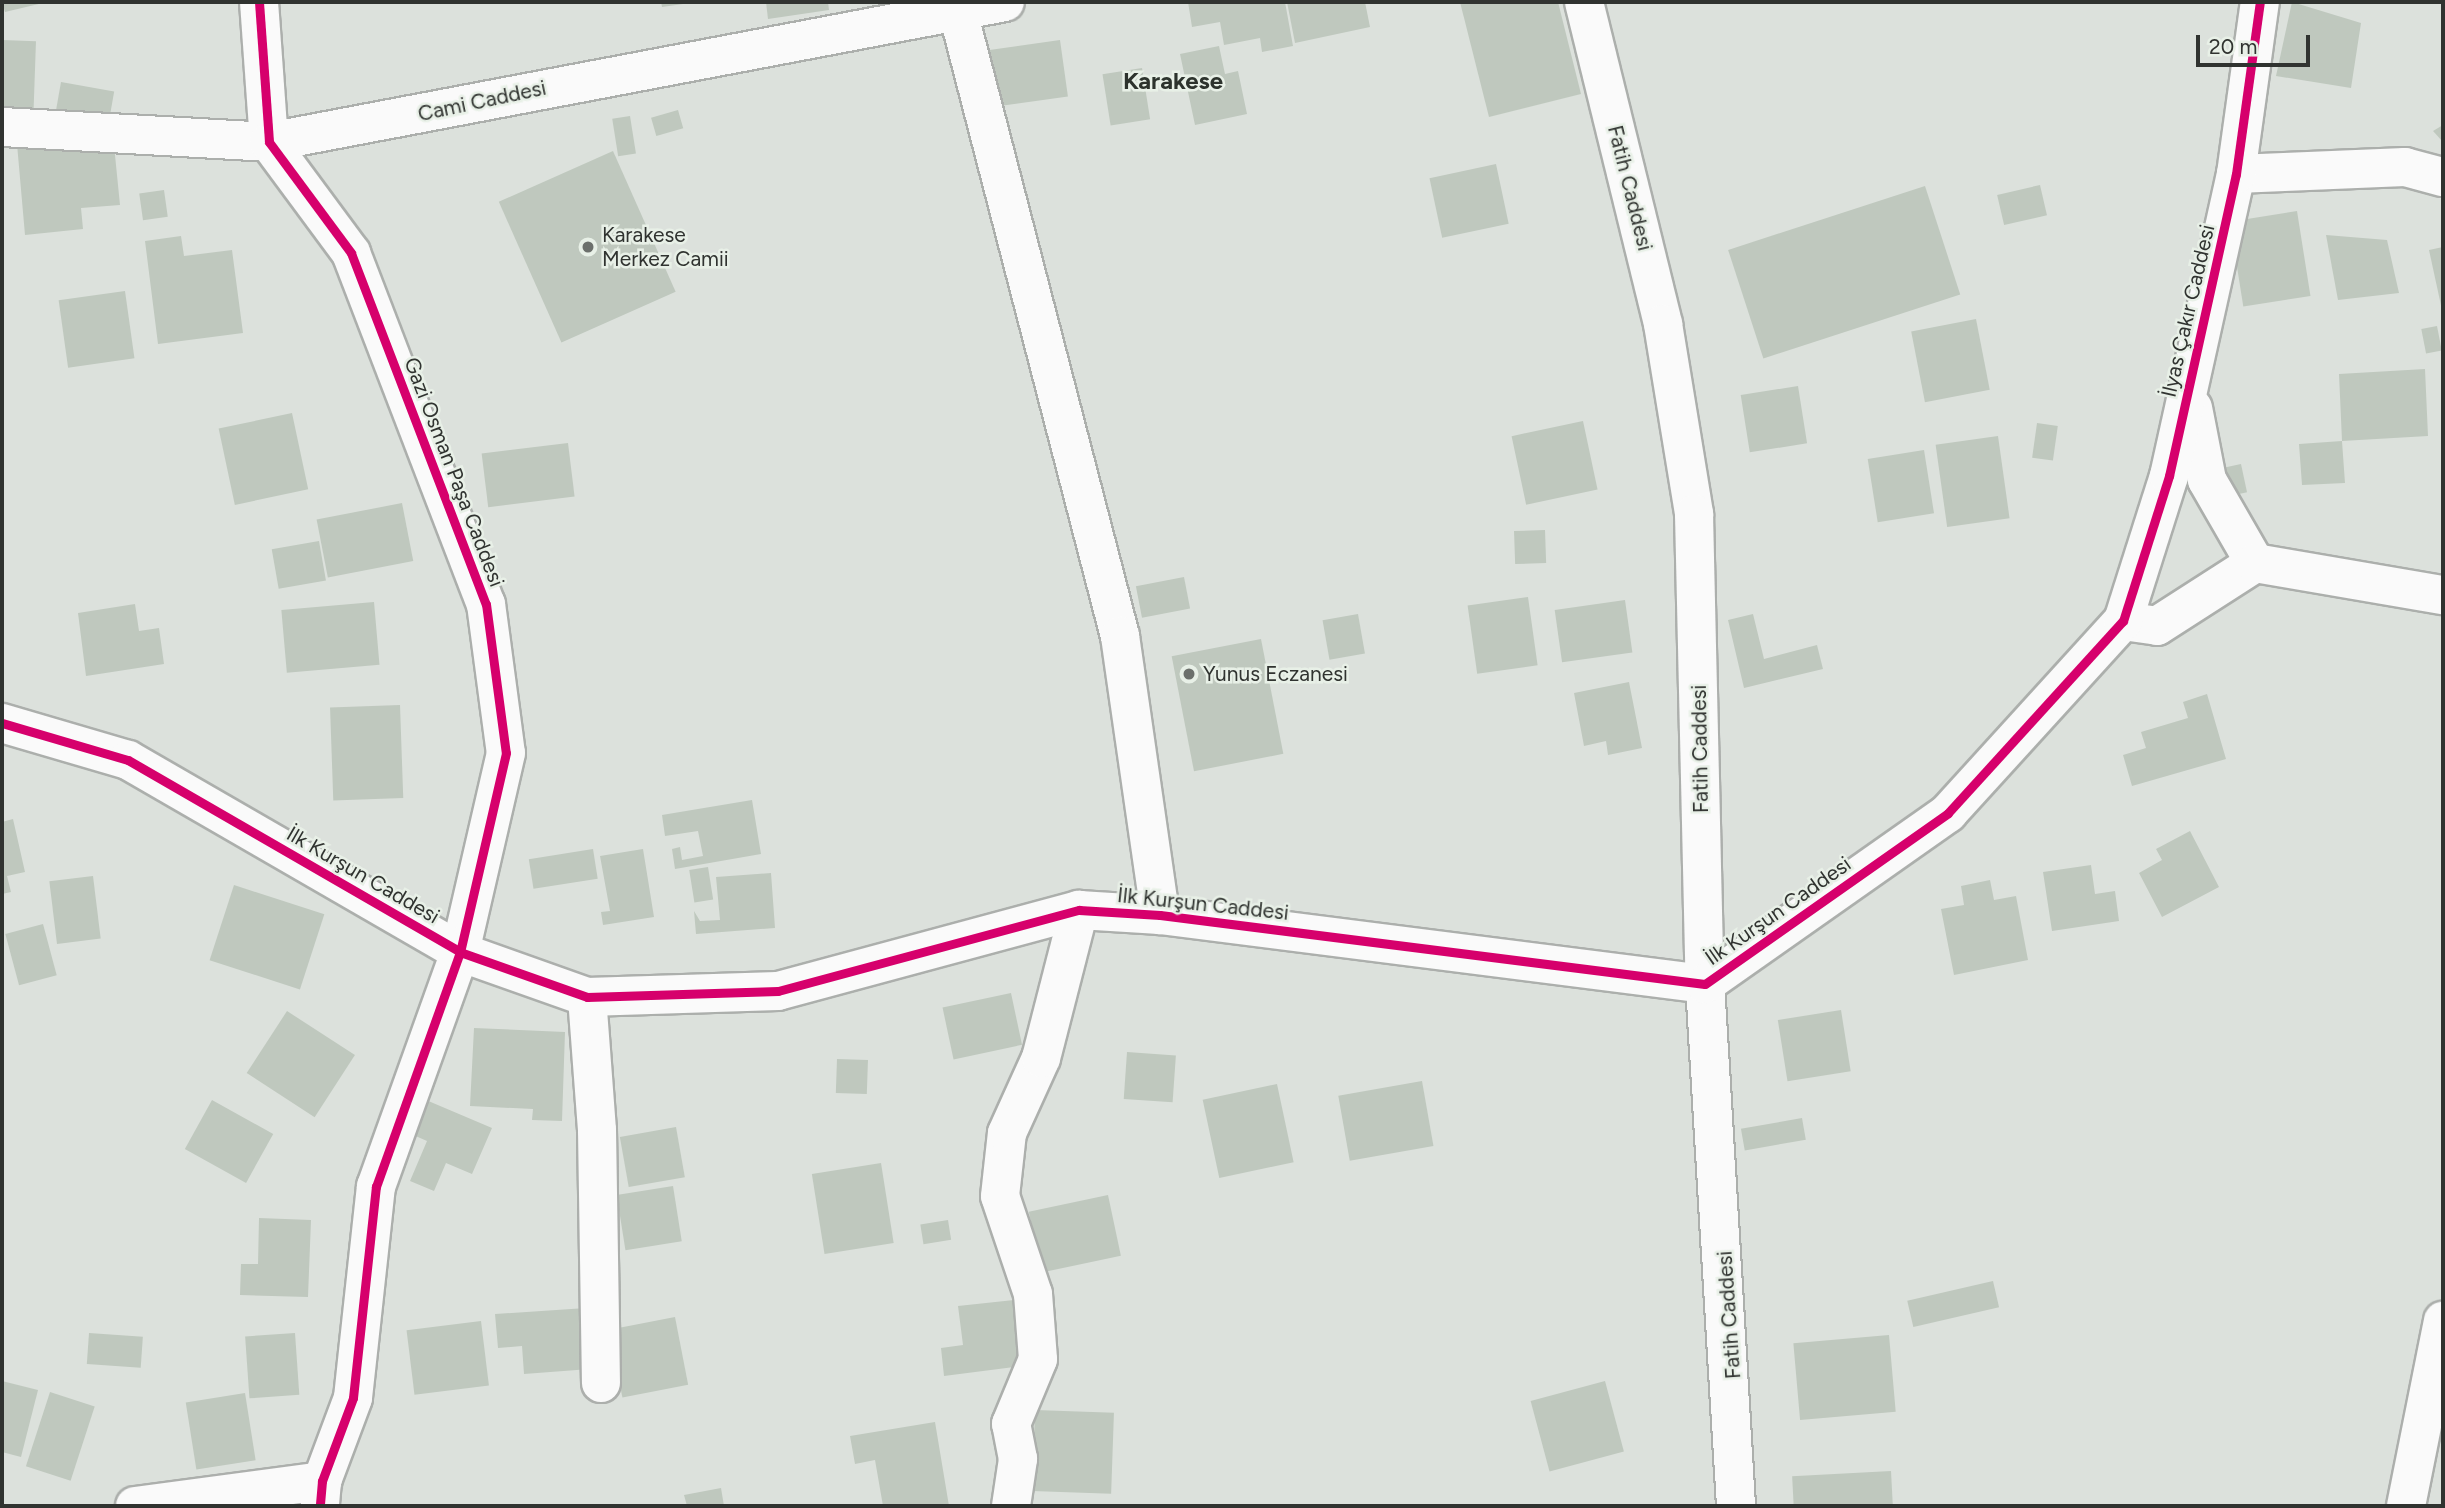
<!DOCTYPE html>
<html>
<head>
<meta charset="utf-8">
<style>
	body { margin:0 }
	#map { position:relative; width:2445px; height:1508px; overflow:hidden; background:#dce1dc; font-family:Figtree,sans-serif }
	div>[style] { position:absolute }
	[style*='--x'] { left:calc(var(--x)*1px); top:calc(var(--y)*1px); width:calc(var(--w)*1px); rotate:calc(var(--a)*1deg) }
	.building>* { inset:0; background:#bfc8be; transform-origin:0 0 }
	.roads { filter:drop-shadow(2px 0 #acafac) drop-shadow(-2px 0 #acafac) drop-shadow(0 2px #acafac) drop-shadow(0 -2px #acafac) }
	.street>* { height:38px; margin:-19px; padding:0 19px; transform-origin:19px; border-radius:19px; background:#fafafa }
	.cycleway>* { height:9px; margin:-4.5px; padding:0 4.5px; transform-origin:4.5px; border-radius:4.5px; background:#d6006c }
	.dots>* { width:19px; height:19px; translate:-50% -50%; box-sizing:border-box; border:4px solid #e8f0e7; border-radius:50% }
	span { translate:-50% -50%; white-space:nowrap; text-align:center; line-height:1.15; -webkit-text-stroke:5px #e8f0e7; paint-order:stroke }
	.street-label { font-size:21px; color:#303330 }
	.poi-label { font-size:21px; color:#303330 }
	.left { translate:0 -50%; text-align:left }
	.quarter-label { font-size:24px; color:#2d332d; font-weight:700 }
	.frame { position:absolute; inset:0; border:4px solid #303330; pointer-events:none }
	.scale { position:absolute; left:2196px; top:35px; width:114px; height:32px; box-sizing:border-box; border:4px solid #303330; border-top:0; padding-left:9px; font-size:21px; line-height:24px; white-space:nowrap; color:#303330; -webkit-text-stroke:5px #e8f0e7; paint-order:stroke }
</style>
</head>
<body>
<div id="map">
	<div class="building">
		<i style="clip-path:polygon(2px 2px,43px 2px,43px 3px,5px 12px)"></i>
		<i style="clip-path:polygon(661px 2px,690px 2px,690px 3px,662px 7px)"></i>
		<i style="clip-path:polygon(766px 2px,828px 2px,829px 10px,768px 19px)"></i>
		<i style="clip-path:polygon(1188px 2px,1285px 2px,1293px 46px,1262px 52px,1260px 38px,1224px 45px,1220px 22px,1192px 27px)"></i>
		<i style="clip-path:polygon(1287px 2px,1365px 2px,1370px 27px,1295px 43px)"></i>
		<i style="clip-path:polygon(1460px 2px,1558px 2px,1581px 94px,1489px 117px)"></i>
		<i style="clip-path:polygon(2292px 2px,2361px 23px,2351px 88px,2276px 76px)"></i>
		<i style="left:2px;top:40px;width:34px;height:74px;rotate:2deg"></i>
		<i style="left:1060px;top:40px;width:57px;height:73px;rotate:82deg"></i>
		<i style="clip-path:polygon(1219px 46px,1225px 74px,1238px 71px,1247px 114px,1195px 125px,1180px 54px)"></i>
		<i style="left:1142px;top:68px;width:52px;height:40px;rotate:81deg"></i>
		<i style="left:61px;top:82px;width:54px;height:33px;rotate:10deg"></i>
		<i style="left:678px;top:110px;width:19px;height:28px;rotate:74deg"></i>
		<i style="left:630px;top:116px;width:38px;height:18px;rotate:81deg"></i>
		<i style="clip-path:polygon(2443px 125px,2443px 142px,2433px 131px)"></i>
		<i style="clip-path:polygon(113px 135px,120px 205px,81px 208px,83px 229px,25px 235px,17px 144px)"></i>
		<i style="left:613px;top:151px;width:154px;height:125px;rotate:66deg"></i>
		<i style="left:1496px;top:164px;width:61px;height:68px;rotate:78deg"></i>
		<i style="left:2040px;top:185px;width:31px;height:44px;rotate:77deg"></i>
		<i style="left:1925px;top:186px;width:114px;height:207px;rotate:72deg"></i>
		<i style="left:164px;top:190px;width:27px;height:25px;rotate:82deg"></i>
		<i style="left:2297px;top:211px;width:86px;height:68px;rotate:81deg"></i>
		<i style="clip-path:polygon(2326px 235px,2387px 240px,2399px 293px,2338px 300px)"></i>
		<i style="clip-path:polygon(181px 236px,184px 256px,232px 250px,243px 333px,158px 344px,145px 241px)"></i>
		<i style="clip-path:polygon(2443px 247px,2443px 310px,2442px 310px,2429px 250px)"></i>
		<i style="left:125px;top:291px;width:68px;height:67px;rotate:82deg"></i>
		<i style="left:1976px;top:319px;width:72px;height:66px;rotate:79deg"></i>
		<i style="left:2437px;top:326px;width:25px;height:16px;rotate:79deg"></i>
		<i style="clip-path:polygon(2425px 369px,2428px 436px,2342px 441px,2345px 483px,2302px 485px,2299px 444px,2342px 441px,2339px 374px)"></i>
		<i style="left:1798px;top:386px;width:58px;height:58px;rotate:81deg"></i>
		<i style="left:292px;top:413px;width:78px;height:75px;rotate:78deg"></i>
		<i style="left:1583px;top:421px;width:70px;height:73px;rotate:78deg"></i>
		<i style="left:2037px;top:423px;width:21px;height:35px;rotate:8deg"></i>
		<i style="left:1998px;top:436px;width:83px;height:63px;rotate:82deg"></i>
		<i style="left:568px;top:443px;width:54px;height:87px;rotate:83deg"></i>
		<i style="left:1924px;top:450px;width:64px;height:57px;rotate:81deg"></i>
		<i style="left:2241px;top:464px;width:29px;height:25px;rotate:78deg"></i>
		<i style="left:402px;top:503px;width:59px;height:87px;rotate:79deg"></i>
		<i style="left:1545px;top:530px;width:33px;height:31px;rotate:88deg"></i>
		<i style="left:319px;top:541px;width:40px;height:48px;rotate:80deg"></i>
		<i style="left:1184px;top:577px;width:32px;height:49px;rotate:79deg"></i>
		<i style="left:1528px;top:597px;width:69px;height:61px;rotate:82deg"></i>
		<i style="left:1625px;top:600px;width:53px;height:71px;rotate:82deg"></i>
		<i style="left:374px;top:602px;width:63px;height:93px;rotate:85deg"></i>
		<i style="clip-path:polygon(135px 604px,139px 631px,159px 628px,164px 664px,86px 676px,78px 613px)"></i>
		<i style="left:1358px;top:614px;width:40px;height:36px;rotate:80deg"></i>
		<i style="clip-path:polygon(1753px 614px,1764px 659px,1817px 645px,1823px 669px,1744px 688px,1728px 620px)"></i>
		<i style="left:1261px;top:639px;width:117px;height:91px;rotate:79deg"></i>
		<i style="clip-path:polygon(1629px 682px,1642px 748px,1608px 755px,1606px 741px,1584px 746px,1574px 693px)"></i>
		<i style="clip-path:polygon(2207px 694px,2226px 759px,2132px 786px,2123px 755px,2146px 748px,2141px 732px,2188px 718px,2183px 702px)"></i>
		<i style="left:400px;top:705px;width:93px;height:70px;rotate:88deg"></i>
		<i style="clip-path:polygon(752px 800px,761px 854px,675px 869px,672px 849px,680px 847px,682px 860px,703px 856px,698px 831px,665px 836px,662px 815px)"></i>
		<i style="clip-path:polygon(13px 819px,25px 872px,7px 876px,11px 892px,2px 894px,2px 822px)"></i>
		<i style="clip-path:polygon(2190px 831px,2219px 887px,2162px 917px,2139px 873px,2162px 860px,2156px 849px)"></i>
		<i style="left:593px;top:849px;width:30px;height:65px;rotate:81deg"></i>
		<i style="clip-path:polygon(643px 849px,654px 917px,603px 925px,601px 912px,610px 911px,600px 856px)"></i>
		<i style="clip-path:polygon(2091px 865px,2095px 894px,2115px 891px,2119px 921px,2052px 931px,2043px 872px)"></i>
		<i style="left:708px;top:867px;width:33px;height:19px;rotate:81deg"></i>
		<i style="clip-path:polygon(771px 873px,775px 928px,696px 934px,694px 911px,700px 921px,720px 920px,716px 877px)"></i>
		<i style="left:93px;top:876px;width:63px;height:44px;rotate:83deg"></i>
		<i style="clip-path:polygon(1990px 880px,1994px 900px,2016px 896px,2028px 960px,1954px 975px,1941px 909px,1964px 905px,1961px 886px)"></i>
		<i style="left:234px;top:885px;width:95px;height:79px;rotate:18deg"></i>
		<i style="left:43px;top:924px;width:53px;height:39px;rotate:75deg"></i>
		<i style="left:1011px;top:993px;width:53px;height:70px;rotate:78deg"></i>
		<i style="left:1841px;top:1010px;width:62px;height:64px;rotate:81deg"></i>
		<i style="left:287px;top:1011px;width:81px;height:74px;rotate:33deg"></i>
		<i style="clip-path:polygon(474px 1028px,565px 1032px,562px 1121px,532px 1120px,533px 1109px,470px 1106px)"></i>
		<i style="left:1127px;top:1052px;width:49px;height:47px;rotate:4deg"></i>
		<i style="left:837px;top:1059px;width:31px;height:34px;rotate:2deg"></i>
		<i style="left:1422px;top:1081px;width:66px;height:85px;rotate:80deg"></i>
		<i style="left:1277px;top:1084px;width:80px;height:76px;rotate:78deg"></i>
		<i style="left:212px;top:1100px;width:70px;height:56px;rotate:29deg"></i>
		<i style="clip-path:polygon(426px 1100px,492px 1128px,472px 1174px,446px 1163px,434px 1191px,410px 1181px,427px 1141px,411px 1134px)"></i>
		<i style="left:1802px;top:1118px;width:22px;height:62px;rotate:80deg"></i>
		<i style="left:676px;top:1127px;width:51px;height:57px;rotate:80deg"></i>
		<i style="left:881px;top:1163px;width:81px;height:70px;rotate:81deg"></i>
		<i style="left:673px;top:1186px;width:56px;height:57px;rotate:81deg"></i>
		<i style="left:1108px;top:1195px;width:62px;height:81px;rotate:78deg"></i>
		<i style="clip-path:polygon(259px 1218px,311px 1220px,308px 1297px,240px 1295px,241px 1264px,258px 1264px)"></i>
		<i style="left:948px;top:1220px;width:20px;height:28px;rotate:81deg"></i>
		<i style="left:1993px;top:1281px;width:27px;height:88px;rotate:77deg"></i>
		<i style="clip-path:polygon(1014px 1300px,1022px 1366px,944px 1376px,941px 1348px,963px 1345px,958px 1306px)"></i>
		<i style="clip-path:polygon(586px 1308px,590px 1369px,524px 1374px,522px 1346px,498px 1348px,495px 1314px)"></i>
		<i style="left:675px;top:1317px;width:69px;height:67px;rotate:79deg"></i>
		<i style="left:481px;top:1321px;width:65px;height:75px;rotate:83deg"></i>
		<i style="left:89px;top:1333px;width:54px;height:31px;rotate:4deg"></i>
		<i style="left:295px;top:1333px;width:62px;height:50px;rotate:86deg"></i>
		<i style="left:1889px;top:1335px;width:77px;height:96px;rotate:85deg"></i>
		<i style="clip-path:polygon(2px 1381px,38px 1390px,21px 1457px,2px 1452px)"></i>
		<i style="left:1605px;top:1381px;width:73px;height:77px;rotate:75deg"></i>
		<i style="left:50px;top:1392px;width:47px;height:78px;rotate:18deg"></i>
		<i style="left:245px;top:1393px;width:68px;height:60px;rotate:81deg"></i>
		<i style="left:1035px;top:1410px;width:79px;height:81px;rotate:2deg"></i>
		<i style="clip-path:polygon(935px 1422px,949px 1506px,883px 1506px,875px 1460px,855px 1464px,850px 1436px)"></i>
		<i style="left:1891px;top:1471px;width:35px;height:99px;rotate:87deg"></i>
		<i style="clip-path:polygon(721px 1488px,724px 1506px,687px 1506px,684px 1495px)"></i>
	</div>
	<div class="roads">
		<div class="street">
			<i style="--x:259;--y:2;--w:140;--a:85.9"></i>
			<i style="--x:269;--y:142;--w:138;--a:53.5"></i>
			<i style="--x:351;--y:253;--w:376;--a:69"></i>
			<i style="--x:486;--y:604;--w:150;--a:82.4"></i>
			<i style="--x:506;--y:753;--w:204;--a:103"></i>
			<i style="--x:460;--y:952;--w:249;--a:109.7"></i>
			<i style="--x:376;--y:1186;--w:213;--a:96.2"></i>
			<i style="--x:353;--y:1398;--w:89;--a:110.5"></i>
			<i style="--x:322;--y:1481;--w:25;--a:95"></i>
			<i style="--x:1584;--y:2;--w:332;--a:76.2"></i>
			<i style="--x:1663;--y:324;--w:193;--a:80.7"></i>
			<i style="--x:1694;--y:514;--w:470;--a:88.7"></i>
			<i style="--x:1705;--y:984;--w:523;--a:86.6"></i>
			<i style="--x:958;--y:12;--w:645;--a:75.45"></i>
			<i style="--x:1120;--y:636;--w:282;--a:81.8"></i>
			<i style="--x:2;--y:127;--w:267;--a:3.2"></i>
			<i style="--x:269;--y:142;--w:749;--a:-10.77"></i>
			<i style="--x:2236;--y:174;--w:169;--a:-2.4"></i>
			<i style="--x:2405;--y:167;--w:39;--a:15"></i>
			<i style="--x:2193;--y:408;--w:73;--a:79"></i>
			<i style="--x:2207;--y:480;--w:96;--a:60"></i>
			<i style="--x:2123;--y:621;--w:34;--a:8"></i>
			<i style="--x:2157;--y:626;--w:117;--a:-32.7"></i>
			<i style="--x:2255;--y:563;--w:191;--a:9.7"></i>
			<i style="--x:2;--y:723;--w:131;--a:16.4"></i>
			<i style="--x:128;--y:760;--w:384;--a:30"></i>
			<i style="--x:460;--y:952;--w:135;--a:19.5"></i>
			<i style="--x:587;--y:997;--w:191;--a:-1.8"></i>
			<i style="--x:778;--y:991;--w:312;--a:-15.1"></i>
			<i style="--x:1079;--y:910;--w:81;--a:3.5"></i>
			<i style="--x:1160;--y:915;--w:549;--a:7.22"></i>
			<i style="--x:1705;--y:984;--w:297;--a:-35.1"></i>
			<i style="--x:1948;--y:813;--w:260;--a:-47.7"></i>
			<i style="--x:2123;--y:621;--w:152;--a:-72.4"></i>
			<i style="--x:2169;--y:476;--w:309;--a:-77.5"></i>
			<i style="--x:2236;--y:174;--w:174;--a:-82.1"></i>
			<i style="--x:587;--y:997;--w:133;--a:85.7"></i>
			<i style="--x:597;--y:1130;--w:253;--a:89.1"></i>
			<i style="--x:135;--y:1506;--w:189;--a:-7.6"></i>
			<i style="--x:1011;--y:1506;--w:48;--a:-81.5"></i>
			<i style="--x:1018;--y:1459;--w:36;--a:-101"></i>
			<i style="--x:1011;--y:1424;--w:70;--a:-67.4"></i>
			<i style="--x:1038;--y:1359;--w:65;--a:-94.4"></i>
			<i style="--x:1033;--y:1294;--w:103;--a:-108.6"></i>
			<i style="--x:1000;--y:1196;--w:63;--a:-83.7"></i>
			<i style="--x:1007;--y:1133;--w:82;--a:-65.6"></i>
			<i style="--x:1041;--y:1058;--w:153;--a:-75.6"></i>
			<i style="--x:2406;--y:1506;--w:189;--a:-78.7"></i>
		</div>
	</div>
	<div class="cycleway">
		<i style="--x:259;--y:2;--w:140;--a:85.9"></i>
		<i style="--x:269;--y:142;--w:138;--a:53.5"></i>
		<i style="--x:351;--y:253;--w:376;--a:69"></i>
		<i style="--x:486;--y:604;--w:150;--a:82.4"></i>
		<i style="--x:506;--y:753;--w:204;--a:103"></i>
		<i style="--x:460;--y:952;--w:249;--a:109.7"></i>
		<i style="--x:376;--y:1186;--w:213;--a:96.2"></i>
		<i style="--x:353;--y:1398;--w:89;--a:110.5"></i>
		<i style="--x:322;--y:1481;--w:25;--a:95"></i>
		<i style="--x:2;--y:723;--w:131;--a:16.4"></i>
		<i style="--x:128;--y:760;--w:384;--a:30"></i>
		<i style="--x:460;--y:952;--w:135;--a:19.5"></i>
		<i style="--x:587;--y:997;--w:191;--a:-1.8"></i>
		<i style="--x:778;--y:991;--w:312;--a:-15.1"></i>
		<i style="--x:1079;--y:910;--w:81;--a:3.5"></i>
		<i style="--x:1160;--y:915;--w:549;--a:7.22"></i>
		<i style="--x:1705;--y:984;--w:297;--a:-35.1"></i>
		<i style="--x:1948;--y:813;--w:260;--a:-47.7"></i>
		<i style="--x:2123;--y:621;--w:152;--a:-72.4"></i>
		<i style="--x:2169;--y:476;--w:309;--a:-77.5"></i>
		<i style="--x:2236;--y:174;--w:174;--a:-82.1"></i>
	</div>
	<div class="dots">
		<i style="left:588px;top:247px;background:#6c706c"></i>
		<i style="left:1189px;top:674px;background:#6c706c"></i>
	</div>
	<div class="street-label">
		<span style="left:482px;top:101px;rotate:-12deg">Cami Caddesi</span>
		<span style="left:1630px;top:188px;rotate:76deg">Fatih Caddesi</span>
		<span style="left:2188px;top:311px;rotate:-77deg">İlyas Çakır Caddesi</span>
		<span style="left:454px;top:472px;rotate:69deg">Gazi Osman Paşa Caddesi</span>
		<span style="left:1700px;top:749px;rotate:-91deg">Fatih Caddesi</span>
		<span style="left:363px;top:875px;rotate:30deg">İlk Kurşun Caddesi</span>
		<span style="left:1203px;top:904px;rotate:6deg">İlk Kurşun Caddesi</span>
		<span style="left:1778px;top:911px;rotate:-35deg">İlk Kurşun Caddesi</span>
		<span style="left:1729px;top:1315px;rotate:-94deg">Fatih Caddesi</span>
	</div>
	<div class="poi-label">
		<span class="left" style="left:602px;top:247px">Karakese<br>Merkez Camii</span>
		<span class="left" style="left:1203px;top:674px">Yunus Eczanesi</span>
	</div>
	<div class="quarter-label">
		<span style="left:1173px;top:81px">Karakese</span>
	</div>
	<div class="frame"></div>
	<div class="scale">20 m</div>
</div>
</body>
</html>
